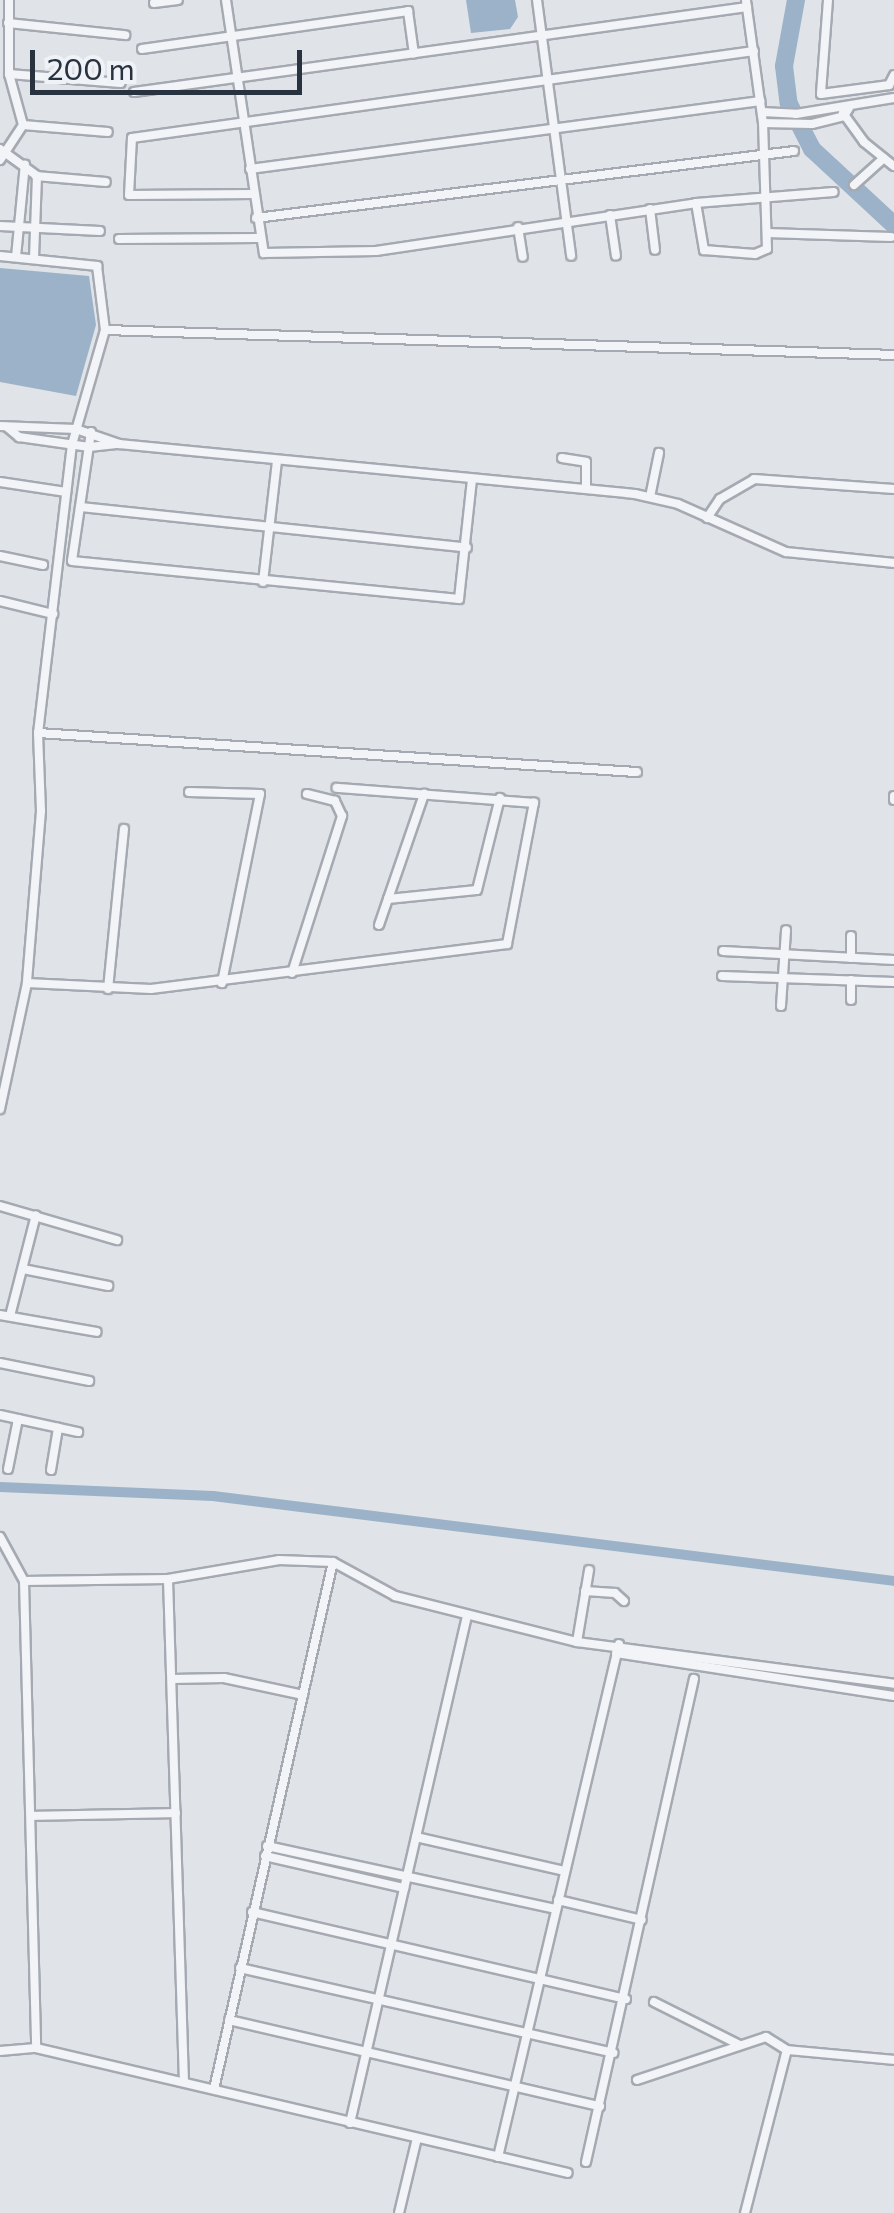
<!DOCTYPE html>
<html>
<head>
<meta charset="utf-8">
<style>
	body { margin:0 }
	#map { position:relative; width:894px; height:2213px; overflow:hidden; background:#e0e3e8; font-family:Commissioner,sans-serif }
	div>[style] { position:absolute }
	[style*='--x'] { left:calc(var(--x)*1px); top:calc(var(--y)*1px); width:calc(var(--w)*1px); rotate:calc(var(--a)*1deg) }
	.water>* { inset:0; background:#9bb2c8 }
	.canal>* { height:10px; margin:-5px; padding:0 5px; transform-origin:5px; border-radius:5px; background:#9bb2c8 }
	.river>* { height:18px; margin:-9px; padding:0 9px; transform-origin:9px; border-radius:9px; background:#9bb2c8 }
	.roads { filter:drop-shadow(2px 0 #a5aab2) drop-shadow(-2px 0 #a5aab2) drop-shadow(0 2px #a5aab2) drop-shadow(0 -2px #a5aab2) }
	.minor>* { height:8px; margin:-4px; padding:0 4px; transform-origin:4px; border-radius:4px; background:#f2f4f7 }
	span { translate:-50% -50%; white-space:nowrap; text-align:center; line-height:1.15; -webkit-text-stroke:10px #eff2f6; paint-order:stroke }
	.scale { position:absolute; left:30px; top:50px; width:272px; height:45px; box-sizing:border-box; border:5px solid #29323f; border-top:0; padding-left:12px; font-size:30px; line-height:35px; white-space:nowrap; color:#29323f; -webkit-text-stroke:8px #eff2f6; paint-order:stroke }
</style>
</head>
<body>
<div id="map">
	<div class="water">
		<i style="clip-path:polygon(466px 0,515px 0,518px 17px,510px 29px,471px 33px)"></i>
		<i style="clip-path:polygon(0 268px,89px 276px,96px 325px,76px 396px,0 382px)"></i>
	</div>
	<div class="canal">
		<i style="--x:0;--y:1487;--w:213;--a:2.4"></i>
		<i style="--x:213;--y:1496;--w:686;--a:7.11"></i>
	</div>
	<div class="river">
		<i style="--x:796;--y:0;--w:67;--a:100.3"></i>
		<i style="--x:784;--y:66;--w:38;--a:83"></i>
		<i style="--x:789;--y:104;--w:51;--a:62.9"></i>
		<i style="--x:812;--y:149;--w:112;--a:42.8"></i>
	</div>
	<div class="roads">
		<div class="minor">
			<i style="--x:9;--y:0;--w:74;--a:90"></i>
			<i style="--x:9;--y:74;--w:53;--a:74.6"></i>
			<i style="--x:226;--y:0;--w:256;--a:81.5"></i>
			<i style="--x:264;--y:253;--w:112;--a:-1"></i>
			<i style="--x:376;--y:251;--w:324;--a:-8.5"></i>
			<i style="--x:696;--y:203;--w:138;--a:-4.6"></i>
			<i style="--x:537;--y:0;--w:258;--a:82.4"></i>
			<i style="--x:828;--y:0;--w:94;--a:94.3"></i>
			<i style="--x:821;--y:94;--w:69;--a:-7.5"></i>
			<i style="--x:889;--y:85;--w:11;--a:-63"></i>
			<i style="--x:154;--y:3;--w:24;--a:-7"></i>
			<i style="--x:8;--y:23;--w:118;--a:5.9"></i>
			<i style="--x:142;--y:49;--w:269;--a:-8.1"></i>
			<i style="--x:408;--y:11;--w:43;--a:82.1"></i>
			<i style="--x:9;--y:74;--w:112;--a:4.6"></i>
			<i style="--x:134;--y:92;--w:619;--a:-7.89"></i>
			<i style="--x:762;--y:112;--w:34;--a:3"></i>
			<i style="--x:796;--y:114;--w:99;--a:-9.3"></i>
			<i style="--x:843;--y:113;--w:36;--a:54"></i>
			<i style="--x:864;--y:142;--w:38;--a:39"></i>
			<i style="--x:763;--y:123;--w:49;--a:1.2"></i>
			<i style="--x:812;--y:124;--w:33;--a:-14"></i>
			<i style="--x:844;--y:116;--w:9;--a:-58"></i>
			<i style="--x:0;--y:149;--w:46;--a:36.1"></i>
			<i style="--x:37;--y:176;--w:83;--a:92.1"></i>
			<i style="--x:0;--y:160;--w:42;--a:-56.7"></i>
			<i style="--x:23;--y:125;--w:85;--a:4.7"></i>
			<i style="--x:250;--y:169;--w:515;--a:-7.59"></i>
			<i style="--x:36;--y:176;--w:70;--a:4.9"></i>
			<i style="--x:854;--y:185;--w:40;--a:-42"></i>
			<i style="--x:253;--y:194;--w:124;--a:179.5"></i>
			<i style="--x:129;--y:195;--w:57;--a:-87"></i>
			<i style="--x:132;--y:138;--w:628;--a:-7.96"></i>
			<i style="--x:696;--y:203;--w:48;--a:80.3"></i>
			<i style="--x:704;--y:250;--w:51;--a:4.5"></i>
			<i style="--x:755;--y:254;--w:13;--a:-23"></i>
			<i style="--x:767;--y:249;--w:126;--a:-91.8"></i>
			<i style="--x:763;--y:123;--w:124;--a:-97.9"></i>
			<i style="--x:650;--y:209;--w:41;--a:83"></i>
			<i style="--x:610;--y:215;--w:41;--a:81.7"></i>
			<i style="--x:256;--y:218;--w:542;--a:-7.1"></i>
			<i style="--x:0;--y:226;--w:100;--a:2.9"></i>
			<i style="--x:518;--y:227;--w:30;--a:81"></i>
			<i style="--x:767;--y:233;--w:124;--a:1.8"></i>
			<i style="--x:119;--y:239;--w:139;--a:-0.4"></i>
			<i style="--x:0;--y:256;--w:98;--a:5.9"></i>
			<i style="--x:97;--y:266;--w:64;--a:82.9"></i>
			<i style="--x:105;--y:330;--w:119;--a:106.1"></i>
			<i style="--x:72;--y:444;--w:291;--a:96.7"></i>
			<i style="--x:38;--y:733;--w:78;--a:87.8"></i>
			<i style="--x:41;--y:811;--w:173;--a:94.7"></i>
			<i style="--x:27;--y:983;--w:129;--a:102.1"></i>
			<i style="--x:16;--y:257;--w:93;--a:-84.5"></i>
			<i style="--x:105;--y:330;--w:789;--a:1.81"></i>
			<i style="--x:0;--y:426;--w:76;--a:2.3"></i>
			<i style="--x:76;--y:429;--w:46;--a:19.2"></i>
			<i style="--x:7;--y:427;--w:16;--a:40"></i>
			<i style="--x:19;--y:437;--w:71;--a:8.1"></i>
			<i style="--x:89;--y:447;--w:30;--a:-6"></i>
			<i style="--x:119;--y:444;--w:518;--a:5.53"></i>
			<i style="--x:635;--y:494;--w:44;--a:13.1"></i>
			<i style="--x:678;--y:504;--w:118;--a:24"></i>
			<i style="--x:786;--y:552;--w:109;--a:5.8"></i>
			<i style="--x:91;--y:432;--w:130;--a:98.4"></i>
			<i style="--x:72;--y:561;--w:389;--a:5.6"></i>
			<i style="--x:459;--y:599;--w:121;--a:-83.8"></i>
			<i style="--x:562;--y:458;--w:24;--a:9"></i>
			<i style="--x:586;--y:462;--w:26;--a:90"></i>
			<i style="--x:0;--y:482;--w:67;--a:8.6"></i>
			<i style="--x:650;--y:497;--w:45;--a:-78.4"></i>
			<i style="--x:80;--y:507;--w:389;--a:6"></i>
			<i style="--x:707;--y:518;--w:23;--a:-56"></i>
			<i style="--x:720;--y:499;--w:39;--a:-30"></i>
			<i style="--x:754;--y:479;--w:140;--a:4.1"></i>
			<i style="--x:0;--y:556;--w:44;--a:11.8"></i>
			<i style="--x:263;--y:582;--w:122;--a:-83.4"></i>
			<i style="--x:0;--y:601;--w:55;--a:13.8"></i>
			<i style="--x:38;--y:733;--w:600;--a:3.73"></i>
			<i style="--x:189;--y:792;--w:71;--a:1.6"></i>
			<i style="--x:260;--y:794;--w:193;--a:101.4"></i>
			<i style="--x:894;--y:796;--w:4;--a:90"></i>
			<i style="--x:388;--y:899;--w:89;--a:-5.8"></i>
			<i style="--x:477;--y:890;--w:95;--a:-76"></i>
			<i style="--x:379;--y:925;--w:139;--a:-71"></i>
			<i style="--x:723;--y:951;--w:171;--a:3"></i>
			<i style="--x:851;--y:958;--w:22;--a:-90"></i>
			<i style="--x:292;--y:973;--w:165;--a:-72.3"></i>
			<i style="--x:342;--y:816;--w:17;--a:-115"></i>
			<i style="--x:335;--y:801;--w:29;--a:-166"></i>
			<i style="--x:722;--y:976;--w:172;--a:2"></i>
			<i style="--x:27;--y:983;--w:124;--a:2.8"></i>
			<i style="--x:151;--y:989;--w:359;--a:-7.2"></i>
			<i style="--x:507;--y:944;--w:144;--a:-79.2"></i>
			<i style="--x:534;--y:803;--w:198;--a:-175.6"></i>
			<i style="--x:108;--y:989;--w:161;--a:-84.3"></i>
			<i style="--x:851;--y:1000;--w:20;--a:-90"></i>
			<i style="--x:781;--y:1006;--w:76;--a:-86.2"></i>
			<i style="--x:0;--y:1206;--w:122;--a:16.2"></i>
			<i style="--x:23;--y:1269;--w:87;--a:11.3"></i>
			<i style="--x:0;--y:1315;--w:98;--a:9.9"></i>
			<i style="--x:10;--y:1316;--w:104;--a:-75.6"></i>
			<i style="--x:0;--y:1363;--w:91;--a:11.4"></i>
			<i style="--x:0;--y:1415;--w:80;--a:12.3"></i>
			<i style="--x:8;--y:1469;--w:51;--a:-78.7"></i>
			<i style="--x:51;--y:1470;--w:43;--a:-80.5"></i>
			<i style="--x:0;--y:1537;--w:50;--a:61.4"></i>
			<i style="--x:24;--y:1581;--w:144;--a:-0.8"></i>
			<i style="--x:168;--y:1579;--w:113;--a:-9.7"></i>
			<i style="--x:279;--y:1560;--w:54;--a:2.1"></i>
			<i style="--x:333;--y:1562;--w:71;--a:28.7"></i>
			<i style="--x:395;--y:1596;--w:188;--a:14.2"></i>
			<i style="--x:577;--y:1642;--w:320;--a:7.5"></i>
			<i style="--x:168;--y:1579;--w:503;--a:88.18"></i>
			<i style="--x:24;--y:1581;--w:467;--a:88.5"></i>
			<i style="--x:585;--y:1591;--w:30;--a:4"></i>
			<i style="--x:615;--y:1593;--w:12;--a:42"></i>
			<i style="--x:577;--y:1642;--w:73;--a:-80.5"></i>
			<i style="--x:616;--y:1653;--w:281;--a:8.8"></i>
			<i style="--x:172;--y:1679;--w:52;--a:-1.1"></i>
			<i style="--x:224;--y:1678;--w:81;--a:12.1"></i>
			<i style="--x:31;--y:1816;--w:145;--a:-1.2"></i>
			<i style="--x:416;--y:1837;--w:153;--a:12.9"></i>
			<i style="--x:267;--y:1846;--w:296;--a:12.3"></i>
			<i style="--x:265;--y:1856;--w:143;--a:13"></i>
			<i style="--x:558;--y:1900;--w:86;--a:13.4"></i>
			<i style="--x:252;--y:1912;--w:384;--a:13.1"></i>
			<i style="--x:240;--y:1968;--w:383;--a:12.8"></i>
			<i style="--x:654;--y:2002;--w:96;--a:26.6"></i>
			<i style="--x:229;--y:2020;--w:381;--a:13.1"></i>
			<i style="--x:0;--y:2051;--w:36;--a:-5"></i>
			<i style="--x:36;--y:2048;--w:546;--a:13.22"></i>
			<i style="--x:637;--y:2080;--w:136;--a:-18.4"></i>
			<i style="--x:766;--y:2037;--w:25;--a:32"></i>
			<i style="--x:214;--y:2089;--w:540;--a:-77.28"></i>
			<i style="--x:350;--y:2123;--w:520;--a:-77.01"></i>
			<i style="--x:498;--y:2157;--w:527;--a:-76.73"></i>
			<i style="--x:586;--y:2162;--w:495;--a:-77.4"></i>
			<i style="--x:399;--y:2213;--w:77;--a:-76.5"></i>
			<i style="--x:745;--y:2213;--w:168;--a:-75.6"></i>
			<i style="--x:787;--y:2050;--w:107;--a:5.3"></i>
		</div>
	</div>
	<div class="scale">200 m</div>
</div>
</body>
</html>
